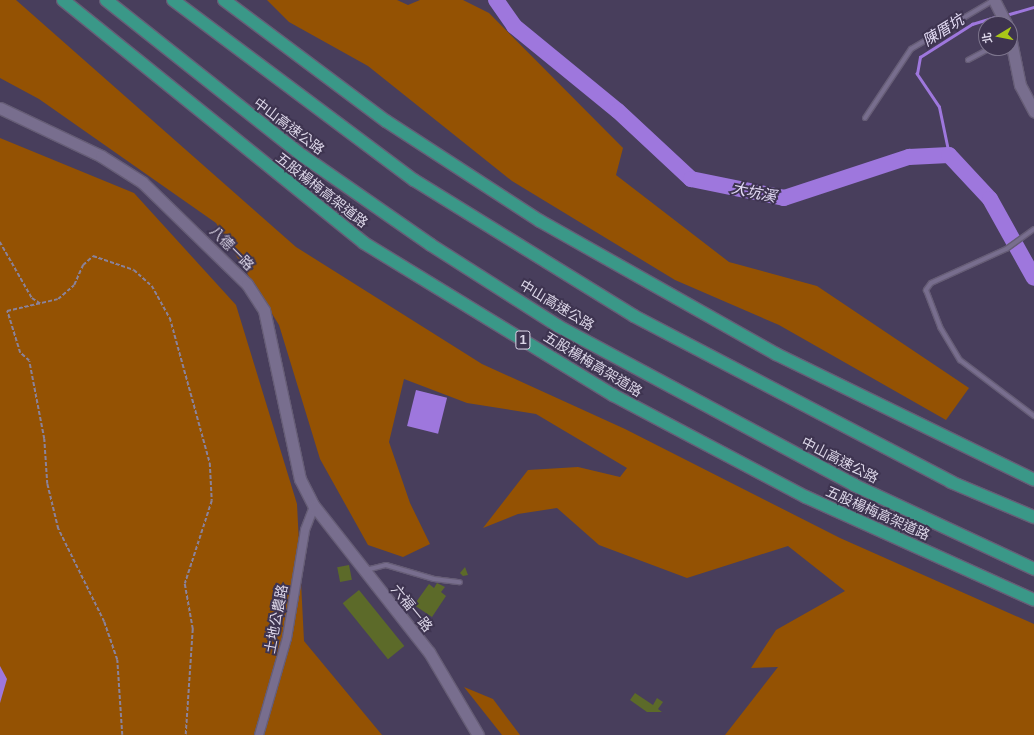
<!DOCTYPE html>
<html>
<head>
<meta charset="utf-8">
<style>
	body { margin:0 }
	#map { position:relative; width:1034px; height:735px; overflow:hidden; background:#483e5c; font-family:Arial,"Noto Sans TC",sans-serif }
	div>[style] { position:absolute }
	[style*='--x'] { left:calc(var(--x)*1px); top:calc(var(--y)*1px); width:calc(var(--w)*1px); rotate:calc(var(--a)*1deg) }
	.green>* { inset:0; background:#945203 }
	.water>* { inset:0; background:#9e77dd; transform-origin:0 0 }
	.stream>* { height:2.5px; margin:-1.25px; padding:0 1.25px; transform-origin:1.25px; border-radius:1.25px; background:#9e77dd }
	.river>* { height:16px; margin:-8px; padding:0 8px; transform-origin:8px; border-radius:8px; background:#9e77dd }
	.building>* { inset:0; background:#5c6a29; transform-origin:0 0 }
	.path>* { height:1.5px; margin-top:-0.75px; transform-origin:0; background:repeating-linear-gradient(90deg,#8a829b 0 4px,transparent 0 6px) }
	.roads { filter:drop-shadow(1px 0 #665d76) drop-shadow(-1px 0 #665d76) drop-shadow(0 1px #665d76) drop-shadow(0 -1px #665d76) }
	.service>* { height:4px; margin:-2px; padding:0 2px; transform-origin:2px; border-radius:2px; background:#786e8e }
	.minor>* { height:8px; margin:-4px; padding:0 4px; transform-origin:4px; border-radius:4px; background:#786e8e }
	.tertiary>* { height:11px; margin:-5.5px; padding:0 5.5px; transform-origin:5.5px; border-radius:5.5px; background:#786e8e }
	.motorway>* { height:12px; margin:-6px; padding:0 6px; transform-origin:6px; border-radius:6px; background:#3a9888 }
	span { translate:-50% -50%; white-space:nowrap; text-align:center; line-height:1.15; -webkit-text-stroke:4px #3e3450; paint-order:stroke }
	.shield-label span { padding:1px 3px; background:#3e3450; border:1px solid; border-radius:3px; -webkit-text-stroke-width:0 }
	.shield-label { font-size:13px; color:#dcd6e8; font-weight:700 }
	.street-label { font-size:14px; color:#dcd6e8 }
	.water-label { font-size:15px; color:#e4dcf6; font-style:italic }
	.north { position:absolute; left:978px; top:16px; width:40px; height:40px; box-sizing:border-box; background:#3e3450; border:1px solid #7d758d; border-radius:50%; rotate:260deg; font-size:11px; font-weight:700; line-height:16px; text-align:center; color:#dcd6e8 }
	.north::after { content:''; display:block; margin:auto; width:14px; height:18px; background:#aac718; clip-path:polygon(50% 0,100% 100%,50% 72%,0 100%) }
</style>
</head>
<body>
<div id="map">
	<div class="green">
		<i style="clip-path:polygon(0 0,16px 0,296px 247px,482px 364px,625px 429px,840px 538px,1034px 624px,1034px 735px,725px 735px,778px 667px,751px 668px,776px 630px,845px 591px,788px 546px,687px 578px,599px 545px,557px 508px,518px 514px,483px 528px,528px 470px,578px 467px,620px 477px,627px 468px,536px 414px,467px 403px,404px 379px,389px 442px,410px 503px,430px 544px,403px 557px,368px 545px,320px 459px,279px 325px,216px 223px,39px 99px,0 78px)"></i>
		<i style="clip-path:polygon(267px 0,397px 0,408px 5px,420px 0,463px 0,489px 13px,623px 148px,616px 175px,729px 262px,817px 286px,969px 388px,946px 420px,779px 325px,675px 280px,512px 181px,368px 66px,289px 22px)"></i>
		<i style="clip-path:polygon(0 138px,134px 193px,236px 305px,297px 504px,304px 641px,382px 735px,0 735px)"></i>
		<i style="clip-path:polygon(464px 687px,493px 699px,520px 735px,502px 735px)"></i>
	</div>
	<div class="water">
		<i style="left:416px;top:390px;width:32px;height:37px;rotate:14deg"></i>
		<i style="clip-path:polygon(0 666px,7px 679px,0 703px)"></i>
	</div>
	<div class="stream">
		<i style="--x:1006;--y:15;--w:29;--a:-16"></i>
		<i style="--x:949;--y:155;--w:49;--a:-101.8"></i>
		<i style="--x:939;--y:107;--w:40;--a:-124"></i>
		<i style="--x:917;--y:74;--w:17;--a:-80"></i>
		<i style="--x:920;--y:57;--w:62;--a:-32.4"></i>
		<i style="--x:972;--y:24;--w:28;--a:-17"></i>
	</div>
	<div class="river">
		<i style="--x:496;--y:0;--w:32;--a:55"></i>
		<i style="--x:514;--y:26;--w:134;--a:39.3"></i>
		<i style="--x:618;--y:111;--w:100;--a:43"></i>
		<i style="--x:691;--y:179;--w:95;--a:11.5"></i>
		<i style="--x:784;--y:198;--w:132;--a:-18.2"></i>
		<i style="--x:909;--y:157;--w:40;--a:-2.9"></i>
		<i style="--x:949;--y:155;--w:60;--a:47"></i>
		<i style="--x:990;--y:199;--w:90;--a:60.9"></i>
	</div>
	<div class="building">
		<i style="left:349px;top:565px;width:15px;height:12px;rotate:79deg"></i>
		<i style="clip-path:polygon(465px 567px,468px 575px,463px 576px,460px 573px)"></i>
		<i style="clip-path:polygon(437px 583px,445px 587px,441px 592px,446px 596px,432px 617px,414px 605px,429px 584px,434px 588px)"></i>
		<i style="left:359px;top:590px;width:72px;height:21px;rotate:51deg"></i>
		<i style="clip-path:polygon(635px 693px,653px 705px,657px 698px,663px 702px,658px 709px,662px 712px,647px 712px,630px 700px)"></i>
	</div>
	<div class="path">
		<i style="--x:0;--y:242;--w:64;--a:60.3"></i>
		<i style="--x:32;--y:298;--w:11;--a:34"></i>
		<i style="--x:122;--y:735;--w:75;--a:-93.8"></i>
		<i style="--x:117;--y:660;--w:40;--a:-108.9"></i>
		<i style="--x:104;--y:622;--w:104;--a:-116.3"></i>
		<i style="--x:58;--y:529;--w:46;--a:-103.7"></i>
		<i style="--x:47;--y:484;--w:45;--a:-93.8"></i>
		<i style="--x:44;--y:439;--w:79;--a:-100.9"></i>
		<i style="--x:29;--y:361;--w:12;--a:-138"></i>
		<i style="--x:20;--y:353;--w:44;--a:-107.2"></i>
		<i style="--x:7;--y:311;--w:52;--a:-13.2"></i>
		<i style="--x:58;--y:299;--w:21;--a:-41"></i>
		<i style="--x:74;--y:285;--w:22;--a:-66"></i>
		<i style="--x:83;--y:265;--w:13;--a:-42"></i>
		<i style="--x:93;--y:256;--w:43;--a:18.9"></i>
		<i style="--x:134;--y:270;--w:24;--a:42"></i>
		<i style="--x:152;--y:286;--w:37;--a:61"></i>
		<i style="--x:170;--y:318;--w:150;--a:74.6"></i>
		<i style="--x:210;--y:463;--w:38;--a:87"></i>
		<i style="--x:212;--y:501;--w:87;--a:108"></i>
		<i style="--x:185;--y:584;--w:46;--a:79.9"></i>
		<i style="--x:193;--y:629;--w:106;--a:93.8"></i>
	</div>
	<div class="roads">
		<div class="service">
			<i style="--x:968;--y:60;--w:26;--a:-28"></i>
			<i style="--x:865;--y:118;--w:83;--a:-56.3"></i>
			<i style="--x:911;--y:49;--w:96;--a:-30.6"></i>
			<i style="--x:1034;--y:229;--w:34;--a:144"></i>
			<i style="--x:1006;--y:249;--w:82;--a:155.6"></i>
			<i style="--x:931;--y:283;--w:9;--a:126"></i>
			<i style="--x:926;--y:290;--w:40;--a:69"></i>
			<i style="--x:940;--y:327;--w:39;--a:59"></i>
			<i style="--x:960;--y:360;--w:93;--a:37.1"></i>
			<i style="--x:366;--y:570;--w:21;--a:-14"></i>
			<i style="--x:386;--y:565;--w:50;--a:16.3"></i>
			<i style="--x:434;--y:579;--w:26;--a:7"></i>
		</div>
		<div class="minor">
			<i style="--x:259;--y:735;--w:101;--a:-73.9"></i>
			<i style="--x:287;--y:638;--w:109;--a:-80.5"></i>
			<i style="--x:305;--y:530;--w:26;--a:-69"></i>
		</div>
		<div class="tertiary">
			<i style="--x:994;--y:0;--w:27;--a:63"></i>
			<i style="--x:1010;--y:36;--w:50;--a:78.5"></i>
			<i style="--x:1020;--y:85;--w:30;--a:62"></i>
			<i style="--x:0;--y:108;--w:112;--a:25.4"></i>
			<i style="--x:101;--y:156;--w:49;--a:32.4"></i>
			<i style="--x:142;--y:182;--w:146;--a:44.2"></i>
			<i style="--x:247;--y:284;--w:31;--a:57"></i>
			<i style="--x:264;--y:310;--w:173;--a:78"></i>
			<i style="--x:300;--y:479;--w:30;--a:63"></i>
			<i style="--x:314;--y:506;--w:186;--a:51.8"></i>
			<i style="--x:429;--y:652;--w:96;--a:59.4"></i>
		</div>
		<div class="motorway">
			<i style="--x:63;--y:0;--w:387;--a:38.9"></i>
			<i style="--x:364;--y:243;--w:292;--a:31.4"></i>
			<i style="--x:613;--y:395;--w:218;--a:27.9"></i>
			<i style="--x:806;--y:497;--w:250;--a:24.3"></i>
			<i style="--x:106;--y:0;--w:251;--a:38.4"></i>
			<i style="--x:303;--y:156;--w:156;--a:34.8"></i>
			<i style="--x:431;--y:245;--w:151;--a:32.5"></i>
			<i style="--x:558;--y:326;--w:336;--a:28.2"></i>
			<i style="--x:854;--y:485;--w:199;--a:25"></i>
			<i style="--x:173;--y:0;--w:301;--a:36.8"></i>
			<i style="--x:414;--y:180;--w:259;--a:31.7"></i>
			<i style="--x:634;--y:316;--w:358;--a:27.6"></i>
			<i style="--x:951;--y:482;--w:90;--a:22.9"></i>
			<i style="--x:224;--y:0;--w:202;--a:36.8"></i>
			<i style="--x:386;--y:121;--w:184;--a:33"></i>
			<i style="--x:540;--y:221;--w:271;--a:29.4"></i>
			<i style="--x:776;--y:354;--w:287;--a:26"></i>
		</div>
	</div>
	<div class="shield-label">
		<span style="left:523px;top:340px">1</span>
	</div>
	<div class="street-label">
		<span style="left:289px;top:126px;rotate:37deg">中山高速公路</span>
		<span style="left:322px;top:190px;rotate:38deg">五股楊梅高架道路</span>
		<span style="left:232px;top:248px;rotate:45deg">八德一路</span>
		<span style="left:557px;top:305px;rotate:31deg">中山高速公路</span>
		<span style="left:593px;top:364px;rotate:31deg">五股楊梅高架道路</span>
		<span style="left:840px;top:460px;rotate:27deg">中山高速公路</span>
		<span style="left:878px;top:513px;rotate:24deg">五股楊梅高架道路</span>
		<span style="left:412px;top:608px;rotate:51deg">六福一路</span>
		<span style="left:276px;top:619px;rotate:-79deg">土地公農路</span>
	</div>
	<div class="water-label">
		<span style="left:943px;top:30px;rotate:-32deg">陳厝坑</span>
		<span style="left:754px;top:192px;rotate:12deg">大坑溪</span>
	</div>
	<div class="north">北</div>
</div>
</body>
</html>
